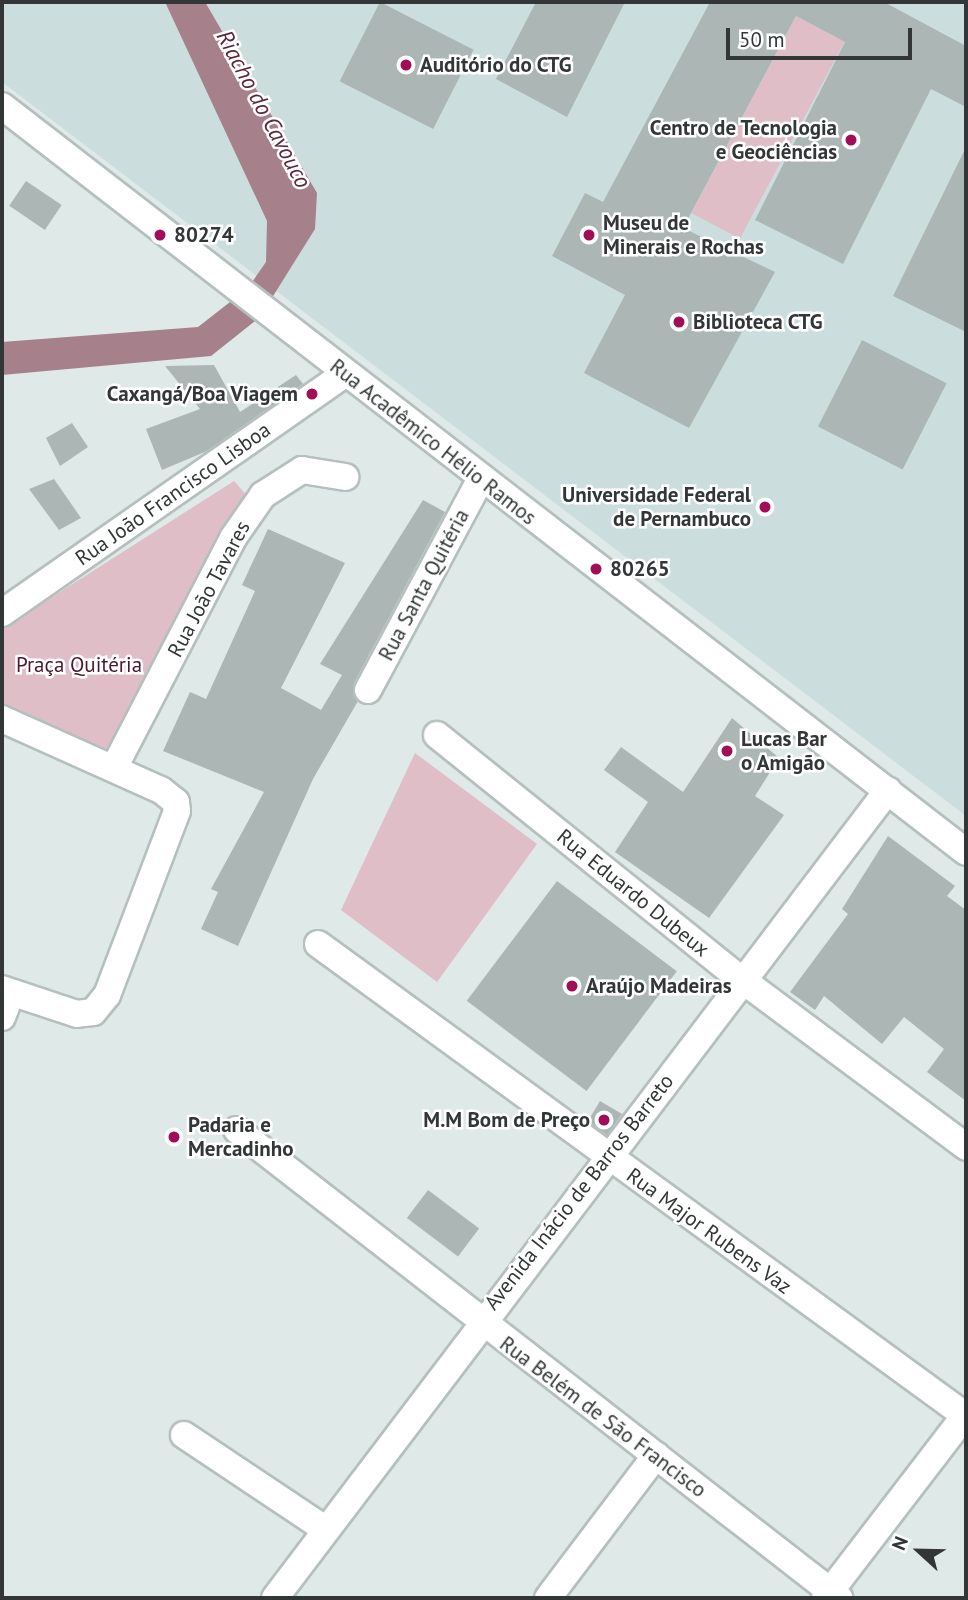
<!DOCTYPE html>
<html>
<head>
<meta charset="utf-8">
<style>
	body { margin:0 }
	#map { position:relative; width:968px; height:1600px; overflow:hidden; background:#dfe9e8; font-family:"PT Sans",sans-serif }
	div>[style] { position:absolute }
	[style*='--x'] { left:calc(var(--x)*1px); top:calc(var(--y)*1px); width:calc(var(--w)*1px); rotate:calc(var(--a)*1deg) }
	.built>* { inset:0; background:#cbdedd }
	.green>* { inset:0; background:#e0bec8; transform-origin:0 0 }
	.water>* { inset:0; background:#a6808b }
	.building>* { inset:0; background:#acb6b5; transform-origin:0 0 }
	.roads { filter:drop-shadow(2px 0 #b5bfbe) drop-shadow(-2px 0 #b5bfbe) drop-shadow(0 2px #b5bfbe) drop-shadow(0 -2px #b5bfbe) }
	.minor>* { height:26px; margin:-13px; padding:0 13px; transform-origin:13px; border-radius:13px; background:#fff }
	.dots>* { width:19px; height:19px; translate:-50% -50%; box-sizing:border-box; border:4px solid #fff; border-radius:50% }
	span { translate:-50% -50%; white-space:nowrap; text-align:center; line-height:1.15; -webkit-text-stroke:5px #fff; paint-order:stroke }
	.poi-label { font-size:21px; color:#323636; font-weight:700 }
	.left { translate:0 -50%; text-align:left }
	.right { translate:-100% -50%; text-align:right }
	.street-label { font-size:21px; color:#323636 }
	.park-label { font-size:21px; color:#4b182c }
	.water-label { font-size:23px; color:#5b273b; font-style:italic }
	.frame { position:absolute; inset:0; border:4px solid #323636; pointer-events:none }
	.north { position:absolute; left:884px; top:1516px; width:70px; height:70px; -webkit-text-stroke:5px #fff; paint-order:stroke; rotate:292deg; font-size:19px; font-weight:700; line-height:28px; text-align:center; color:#323636 }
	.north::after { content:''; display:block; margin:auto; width:24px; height:32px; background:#323636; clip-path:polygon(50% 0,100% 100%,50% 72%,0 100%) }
	.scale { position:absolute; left:726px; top:28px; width:186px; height:32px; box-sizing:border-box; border:4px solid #323636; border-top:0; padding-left:9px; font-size:21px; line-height:24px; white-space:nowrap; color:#323636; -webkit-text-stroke:5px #fff; paint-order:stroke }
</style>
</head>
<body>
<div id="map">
	<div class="built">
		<i style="clip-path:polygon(2px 2px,966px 2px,966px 816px,2px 82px)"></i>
	</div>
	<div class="green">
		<i style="left:796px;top:16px;width:55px;height:223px;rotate:28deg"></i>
		<i style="clip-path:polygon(234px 481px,250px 499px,110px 748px,99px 749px,2px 709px,2px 629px)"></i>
		<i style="clip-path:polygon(415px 753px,537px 844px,437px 982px,341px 910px)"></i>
	</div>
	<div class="water">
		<i style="clip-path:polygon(165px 2px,205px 2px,317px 193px,315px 229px,260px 317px,211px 356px,2px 375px,2px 342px,198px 327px,248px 288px,266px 262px,267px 221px)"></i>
	</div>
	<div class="building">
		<i style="left:380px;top:2px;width:105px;height:89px;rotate:27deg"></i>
		<i style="clip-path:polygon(536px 2px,625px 2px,567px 117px,496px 79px)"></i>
		<i style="clip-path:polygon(710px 2px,884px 2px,966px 46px,966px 107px,931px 89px,843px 264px,755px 220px,845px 42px,796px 16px,683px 228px,775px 272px,689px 428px,584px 373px,625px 295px,552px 256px,585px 193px,603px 202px)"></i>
		<i style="clip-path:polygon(966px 147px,966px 332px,893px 296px)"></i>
		<i style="left:26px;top:181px;width:43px;height:30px;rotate:34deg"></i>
		<i style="left:862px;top:340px;width:95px;height:97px;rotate:27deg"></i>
		<i style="clip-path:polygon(214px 365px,240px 412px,296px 375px,303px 384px,207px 451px,162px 470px,146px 429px,200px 409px,165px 366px)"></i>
		<i style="clip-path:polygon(72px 423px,88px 447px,60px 466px,46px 438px)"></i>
		<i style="clip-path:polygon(54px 479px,81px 518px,59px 530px,29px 489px)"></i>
		<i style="clip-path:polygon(423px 500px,445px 512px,354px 683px,358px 701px,313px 779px,238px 946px,201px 929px,218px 892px,211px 889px,264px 792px,163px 751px,190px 692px,206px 699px,255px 591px,242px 585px,268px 529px,345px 563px,281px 688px,321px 710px,342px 675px,320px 664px)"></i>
		<i style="clip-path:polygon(732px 718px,779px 758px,755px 796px,784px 815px,709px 918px,615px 852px,648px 802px,604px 770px,621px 747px,683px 792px)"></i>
		<i style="clip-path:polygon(888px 836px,955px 886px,947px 896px,966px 910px,966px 1101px,927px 1072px,944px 1049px,904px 1017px,882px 1044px,824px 996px,815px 1010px,790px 992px,848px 914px,842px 909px)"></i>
		<i style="left:557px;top:881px;width:150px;height:150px;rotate:37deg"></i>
		<i style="clip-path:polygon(600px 1101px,622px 1114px,607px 1135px,588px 1121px)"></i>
		<i style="left:428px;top:1190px;width:64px;height:35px;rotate:37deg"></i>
	</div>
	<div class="roads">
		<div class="minor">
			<i style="--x:2;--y:106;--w:1219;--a:37.73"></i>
			<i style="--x:2;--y:613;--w:418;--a:-34.9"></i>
			<i style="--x:368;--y:690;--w:238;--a:-61.9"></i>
			<i style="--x:2;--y:719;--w:174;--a:24.1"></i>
			<i style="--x:161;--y:790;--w:19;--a:39"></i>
			<i style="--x:176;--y:802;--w:9;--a:84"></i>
			<i style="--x:177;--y:811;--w:197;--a:110.8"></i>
			<i style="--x:107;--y:995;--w:22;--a:129"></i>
			<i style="--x:93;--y:1012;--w:16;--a:173"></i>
			<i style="--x:77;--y:1014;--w:79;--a:-161.6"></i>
			<i style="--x:437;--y:735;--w:390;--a:38.8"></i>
			<i style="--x:741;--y:979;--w:281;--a:36.7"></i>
			<i style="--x:115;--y:766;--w:257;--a:-62.6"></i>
			<i style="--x:233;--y:538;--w:52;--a:-55.1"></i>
			<i style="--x:263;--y:495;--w:46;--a:-32.7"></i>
			<i style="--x:302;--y:470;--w:44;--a:9.2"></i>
			<i style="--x:318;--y:944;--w:802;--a:36.07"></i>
			<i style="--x:2;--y:1017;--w:26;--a:-69"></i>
			<i style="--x:237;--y:1130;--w:763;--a:37.86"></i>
			<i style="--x:184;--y:1435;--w:169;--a:33.7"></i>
			<i style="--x:275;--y:1598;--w:1014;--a:-52.81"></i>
			<i style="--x:548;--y:1598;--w:179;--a:-52.9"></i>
			<i style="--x:825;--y:1598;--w:232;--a:-52.5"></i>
		</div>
	</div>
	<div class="dots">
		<i style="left:406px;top:65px;background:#9f0e57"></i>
		<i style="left:851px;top:140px;background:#9f0e57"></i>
		<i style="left:160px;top:235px;background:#9f0e57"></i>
		<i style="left:589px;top:235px;background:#9f0e57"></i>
		<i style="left:679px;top:322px;background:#9f0e57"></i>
		<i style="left:312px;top:394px;background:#9f0e57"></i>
		<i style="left:765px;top:507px;background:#9f0e57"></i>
		<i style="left:596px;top:569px;background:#9f0e57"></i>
		<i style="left:727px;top:751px;background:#9f0e57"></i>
		<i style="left:572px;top:986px;background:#9f0e57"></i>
		<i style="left:604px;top:1120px;background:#9f0e57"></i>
		<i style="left:174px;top:1137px;background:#9f0e57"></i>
	</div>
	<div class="poi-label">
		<span class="left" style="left:420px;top:65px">Auditório do CTG</span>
		<span class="right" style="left:837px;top:140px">Centro de Tecnologia<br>e Geociências</span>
		<span class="left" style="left:603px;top:235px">Museu de<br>Minerais e Rochas</span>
		<span class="left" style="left:174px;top:235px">80274</span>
		<span class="left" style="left:693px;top:322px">Biblioteca CTG</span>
		<span class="right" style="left:298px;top:394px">Caxangá/Boa Viagem</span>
		<span class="right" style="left:751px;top:507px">Universidade Federal<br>de Pernambuco</span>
		<span class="left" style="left:610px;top:569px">80265</span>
		<span class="left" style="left:741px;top:751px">Lucas Bar<br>o Amigão</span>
		<span class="left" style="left:586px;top:986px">Araújo Madeiras</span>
		<span class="right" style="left:590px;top:1120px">M.M Bom de Preço</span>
		<span class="left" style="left:188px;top:1137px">Padaria e<br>Mercadinho</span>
	</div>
	<div class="street-label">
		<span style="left:433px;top:442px;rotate:38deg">Rua Acadêmico Hélio Ramos</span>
		<span style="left:173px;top:494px;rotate:-35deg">Rua João Francisco Lisboa</span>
		<span style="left:424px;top:585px;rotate:-62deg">Rua Santa Quitéria</span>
		<span style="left:209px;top:589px;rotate:-62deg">Rua João Tavares</span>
		<span style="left:633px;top:893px;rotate:39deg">Rua Eduardo Dubeux</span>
		<span style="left:579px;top:1192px;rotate:-52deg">Avenida Inácio de Barros Barreto</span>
		<span style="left:709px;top:1231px;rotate:36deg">Rua Major Rubens Vaz</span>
		<span style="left:603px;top:1417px;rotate:37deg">Rua Belém de São Francisco</span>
	</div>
	<div class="park-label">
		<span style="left:79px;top:665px">Praça Quitéria</span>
	</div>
	<div class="water-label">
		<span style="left:264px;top:109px;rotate:62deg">Riacho do Cavouco</span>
	</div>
	<div class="frame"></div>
	<div class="north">N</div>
	<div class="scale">50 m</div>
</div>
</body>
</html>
